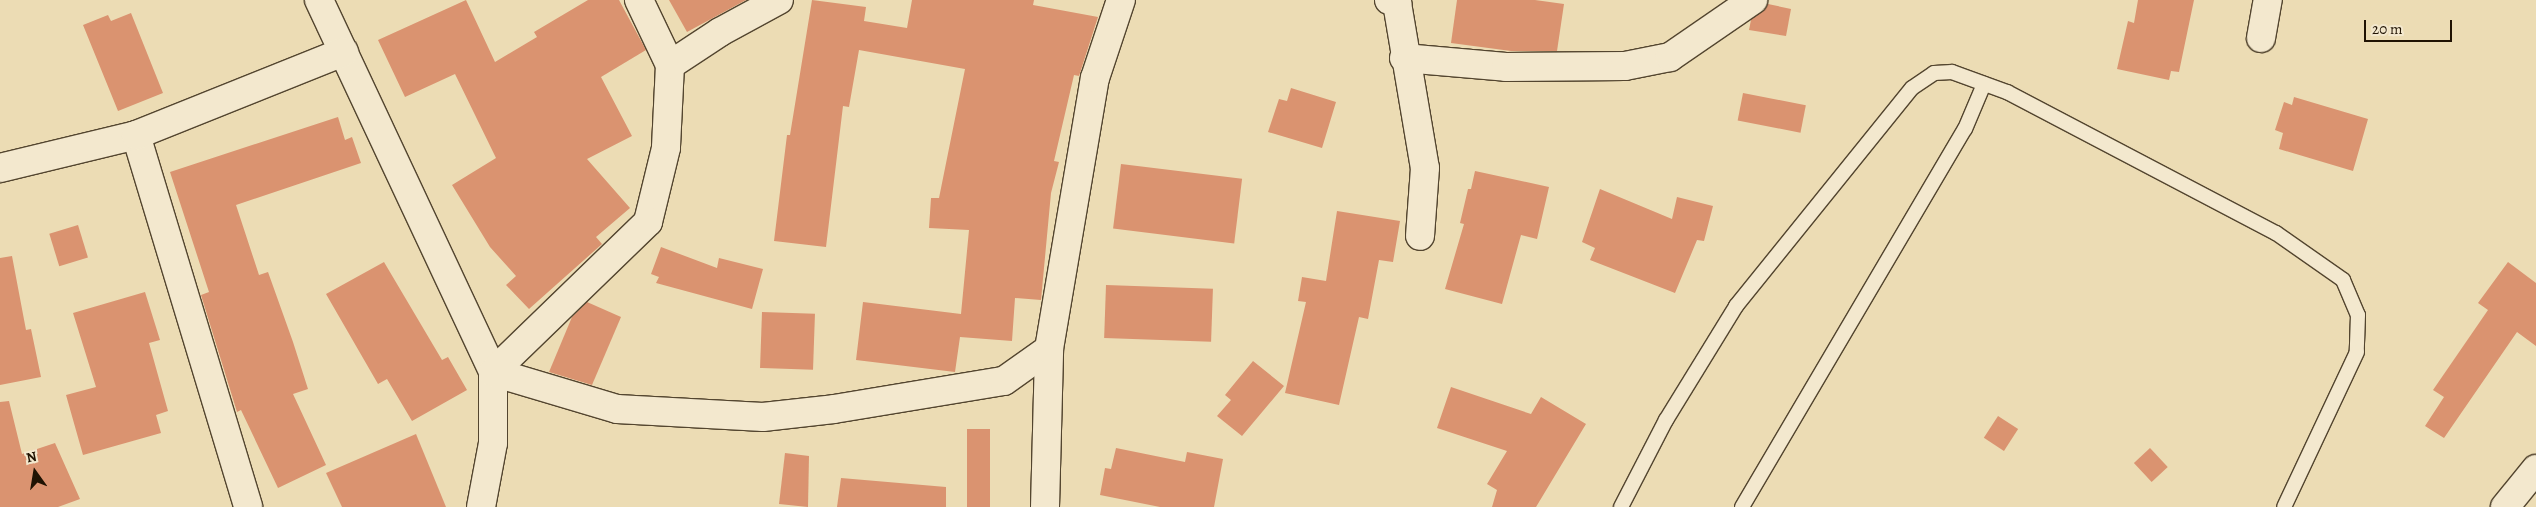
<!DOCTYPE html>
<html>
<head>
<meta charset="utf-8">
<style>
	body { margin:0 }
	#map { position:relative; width:2536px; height:507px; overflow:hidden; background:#ecdcb4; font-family:Alegreya,serif }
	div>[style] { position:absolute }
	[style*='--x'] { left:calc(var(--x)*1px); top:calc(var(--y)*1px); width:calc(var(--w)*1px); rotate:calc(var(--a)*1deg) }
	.building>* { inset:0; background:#da9370; transform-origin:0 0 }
	.roads { filter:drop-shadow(1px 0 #53452f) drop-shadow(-1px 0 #53452f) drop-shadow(0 1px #53452f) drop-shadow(0 -1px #53452f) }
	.lane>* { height:14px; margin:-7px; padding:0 7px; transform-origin:7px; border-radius:7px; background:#f3e8ce }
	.street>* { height:28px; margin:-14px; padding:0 14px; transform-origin:14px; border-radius:14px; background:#f3e8ce }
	span { translate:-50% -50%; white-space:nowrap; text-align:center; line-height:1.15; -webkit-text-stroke:4px #f3e8ce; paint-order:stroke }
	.north { position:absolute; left:10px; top:447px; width:50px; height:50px; -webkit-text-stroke:4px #f3e8ce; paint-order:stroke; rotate:347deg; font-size:14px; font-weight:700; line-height:20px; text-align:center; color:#201303 }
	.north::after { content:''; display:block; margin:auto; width:18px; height:22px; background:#201303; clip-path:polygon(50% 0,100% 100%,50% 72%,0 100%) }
	.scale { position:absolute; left:2364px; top:20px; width:88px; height:22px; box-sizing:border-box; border:2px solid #201303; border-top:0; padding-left:6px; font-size:15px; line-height:18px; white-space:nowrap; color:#201303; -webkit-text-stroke:4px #f3e8ce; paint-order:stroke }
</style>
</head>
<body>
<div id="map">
	<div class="building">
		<i style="clip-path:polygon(466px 0,495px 62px,537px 37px,534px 32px,588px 0,619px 0,646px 50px,601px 77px,632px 136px,587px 159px,630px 208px,596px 237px,602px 244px,529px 309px,506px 285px,516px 276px,490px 247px,452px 185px,496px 158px,455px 74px,405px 97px,378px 40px)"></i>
		<i style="clip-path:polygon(669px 0,746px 0,687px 32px)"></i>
		<i style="clip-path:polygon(812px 0,866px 7px,864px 21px,907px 28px,912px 0,1034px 0,1033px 5px,1098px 17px,1079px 76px,1074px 75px,1054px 161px,1059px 162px,1051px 193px,1041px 300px,1015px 298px,1012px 341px,960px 337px,955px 372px,856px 360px,863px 302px,961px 314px,969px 230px,929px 228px,931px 198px,939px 198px,965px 69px,859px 50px,849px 107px,843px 106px,826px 247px,774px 241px,787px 135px,790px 135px)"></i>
		<i style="clip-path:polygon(1457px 0,1535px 0,1564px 4px,1557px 51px,1511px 51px,1451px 43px)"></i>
		<i style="clip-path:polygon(2138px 0,2194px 0,2179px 72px,2171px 71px,2169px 80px,2117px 69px,2128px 21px,2134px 23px)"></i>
		<i style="clip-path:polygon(1768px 4px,1791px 9px,1786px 36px,1749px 30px,1751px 20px)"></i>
		<i style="clip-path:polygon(131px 13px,163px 93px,118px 111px,83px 25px,108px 15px,111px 21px)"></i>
		<i style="clip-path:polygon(1291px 88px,1336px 102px,1322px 148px,1268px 132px,1279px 99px,1287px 101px)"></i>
		<i style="left:1743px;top:93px;width:64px;height:28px;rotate:11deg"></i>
		<i style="clip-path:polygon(2294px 97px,2368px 119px,2353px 171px,2279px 149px,2283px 133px,2275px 130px,2284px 102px,2292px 105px)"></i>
		<i style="clip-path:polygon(338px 117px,345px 140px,352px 137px,361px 163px,236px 205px,259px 275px,268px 272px,293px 342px,308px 389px,293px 394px,326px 465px,278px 488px,241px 410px,237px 412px,201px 295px,209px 292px,170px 172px)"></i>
		<i style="left:1121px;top:164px;width:122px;height:65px;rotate:7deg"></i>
		<i style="clip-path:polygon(1475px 171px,1549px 187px,1537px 239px,1521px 235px,1502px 304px,1445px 289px,1464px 224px,1460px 223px,1468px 189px,1471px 189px)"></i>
		<i style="clip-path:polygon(1600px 189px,1672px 219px,1677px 197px,1713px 206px,1704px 241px,1697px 240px,1675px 293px,1590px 260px,1595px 248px,1582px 242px)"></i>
		<i style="clip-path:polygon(1337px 211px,1400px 221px,1393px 262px,1379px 260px,1368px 319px,1359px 317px,1339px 405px,1285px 393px,1306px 302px,1298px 301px,1302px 277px,1326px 281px)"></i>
		<i style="left:78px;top:225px;width:34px;height:30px;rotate:73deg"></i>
		<i style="clip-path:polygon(661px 247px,717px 268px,719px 258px,763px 269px,752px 309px,656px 283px,659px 277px,651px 274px)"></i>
		<i style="clip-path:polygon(12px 256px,26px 330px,31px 329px,41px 377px,0 385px,0 258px)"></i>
		<i style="clip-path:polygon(384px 262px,442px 360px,448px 357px,467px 390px,412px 421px,387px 379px,378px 384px,326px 294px)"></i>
		<i style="clip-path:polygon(2508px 262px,2536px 283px,2536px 346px,2517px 332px,2444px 438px,2425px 426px,2444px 397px,2433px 390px,2488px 310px,2478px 303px)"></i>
		<i style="left:1106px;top:285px;width:107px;height:53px;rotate:2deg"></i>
		<i style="clip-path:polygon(145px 292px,160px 340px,149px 343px,168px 411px,156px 415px,161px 433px,83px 455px,66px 395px,96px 387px,73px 313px)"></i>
		<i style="clip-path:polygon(587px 302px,621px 317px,592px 385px,549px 372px,572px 317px)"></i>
		<i style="left:762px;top:312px;width:53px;height:56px;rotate:2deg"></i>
		<i style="clip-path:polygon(1253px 361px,1284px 386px,1242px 436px,1217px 416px,1231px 400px,1225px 395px)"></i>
		<i style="clip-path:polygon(1451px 387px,1531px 414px,1541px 397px,1586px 424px,1536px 507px,1492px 507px,1497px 490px,1487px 484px,1507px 451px,1437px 428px)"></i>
		<i style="clip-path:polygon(9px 401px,22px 454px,55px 443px,80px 499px,58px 507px,0 507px,0 402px)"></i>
		<i style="left:1998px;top:416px;width:24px;height:26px;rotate:33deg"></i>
		<i style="left:967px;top:429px;width:23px;height:78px"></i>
		<i style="clip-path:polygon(416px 434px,446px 507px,342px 507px,326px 473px)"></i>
		<i style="clip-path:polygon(1116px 448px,1185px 462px,1187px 452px,1223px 459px,1214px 507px,1160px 507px,1100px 495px,1105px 468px,1111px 469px)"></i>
		<i style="left:2150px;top:448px;width:26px;height:22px;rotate:47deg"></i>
		<i style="clip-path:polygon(785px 453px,809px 456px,808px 507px,779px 504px)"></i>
		<i style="clip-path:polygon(841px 478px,946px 487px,946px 507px,837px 507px)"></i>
	</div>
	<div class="roads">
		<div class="lane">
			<i style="--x:1621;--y:507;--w:98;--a:-62.7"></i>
			<i style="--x:1666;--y:420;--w:134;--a:-58.4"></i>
			<i style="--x:1736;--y:306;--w:280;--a:-51.1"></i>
			<i style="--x:1912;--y:88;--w:27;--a:-34"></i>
			<i style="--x:1934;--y:73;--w:18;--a:-3"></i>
			<i style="--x:1952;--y:72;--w:59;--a:20"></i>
			<i style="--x:2007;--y:92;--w:304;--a:27.7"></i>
			<i style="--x:2276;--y:233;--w:82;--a:35"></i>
			<i style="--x:2343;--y:280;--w:38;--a:67"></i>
			<i style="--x:2358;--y:315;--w:37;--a:92"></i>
			<i style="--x:2357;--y:352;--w:171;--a:115.2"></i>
			<i style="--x:1742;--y:507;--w:439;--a:-59.5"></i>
			<i style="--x:1965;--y:129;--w:49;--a:-67.1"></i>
		</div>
		<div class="street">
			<i style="--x:319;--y:0;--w:411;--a:64.9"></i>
			<i style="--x:493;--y:372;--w:71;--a:90"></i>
			<i style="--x:493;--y:443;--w:65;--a:100.6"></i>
			<i style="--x:639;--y:0;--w:72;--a:64.5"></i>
			<i style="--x:670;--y:65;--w:83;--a:92.8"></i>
			<i style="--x:666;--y:148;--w:76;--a:103.7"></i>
			<i style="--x:648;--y:222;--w:216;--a:135.9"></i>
			<i style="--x:493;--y:372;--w:129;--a:16.6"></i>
			<i style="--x:617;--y:409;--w:146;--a:3.1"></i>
			<i style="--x:763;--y:417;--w:71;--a:-6.4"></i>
			<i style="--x:834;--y:409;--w:172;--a:-9.4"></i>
			<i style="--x:1004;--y:381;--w:55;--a:-35.4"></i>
			<i style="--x:1389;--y:0;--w:9;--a:21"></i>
			<i style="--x:1397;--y:3;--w:167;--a:80.4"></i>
			<i style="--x:1425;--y:168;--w:68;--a:94.2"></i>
			<i style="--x:2261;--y:38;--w:39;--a:-80"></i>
			<i style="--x:1404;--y:58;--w:102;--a:5"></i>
			<i style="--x:1506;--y:67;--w:119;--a:-0.5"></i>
			<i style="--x:1625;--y:66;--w:46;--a:-11.3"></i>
			<i style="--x:1670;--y:57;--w:101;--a:-34.5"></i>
			<i style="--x:670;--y:65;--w:60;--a:-33.4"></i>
			<i style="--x:720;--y:32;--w:67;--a:-28.5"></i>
			<i style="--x:136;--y:135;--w:388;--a:73.2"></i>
			<i style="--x:0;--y:168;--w:140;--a:-13.6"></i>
			<i style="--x:136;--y:135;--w:224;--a:-21.8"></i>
			<i style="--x:1045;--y:507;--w:158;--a:-88.5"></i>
			<i style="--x:1049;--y:349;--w:275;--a:-80.4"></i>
			<i style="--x:1095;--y:78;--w:82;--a:-71.6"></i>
			<i style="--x:2505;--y:507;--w:49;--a:-50.8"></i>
		</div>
	</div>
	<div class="north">N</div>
	<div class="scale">20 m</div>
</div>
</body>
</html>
